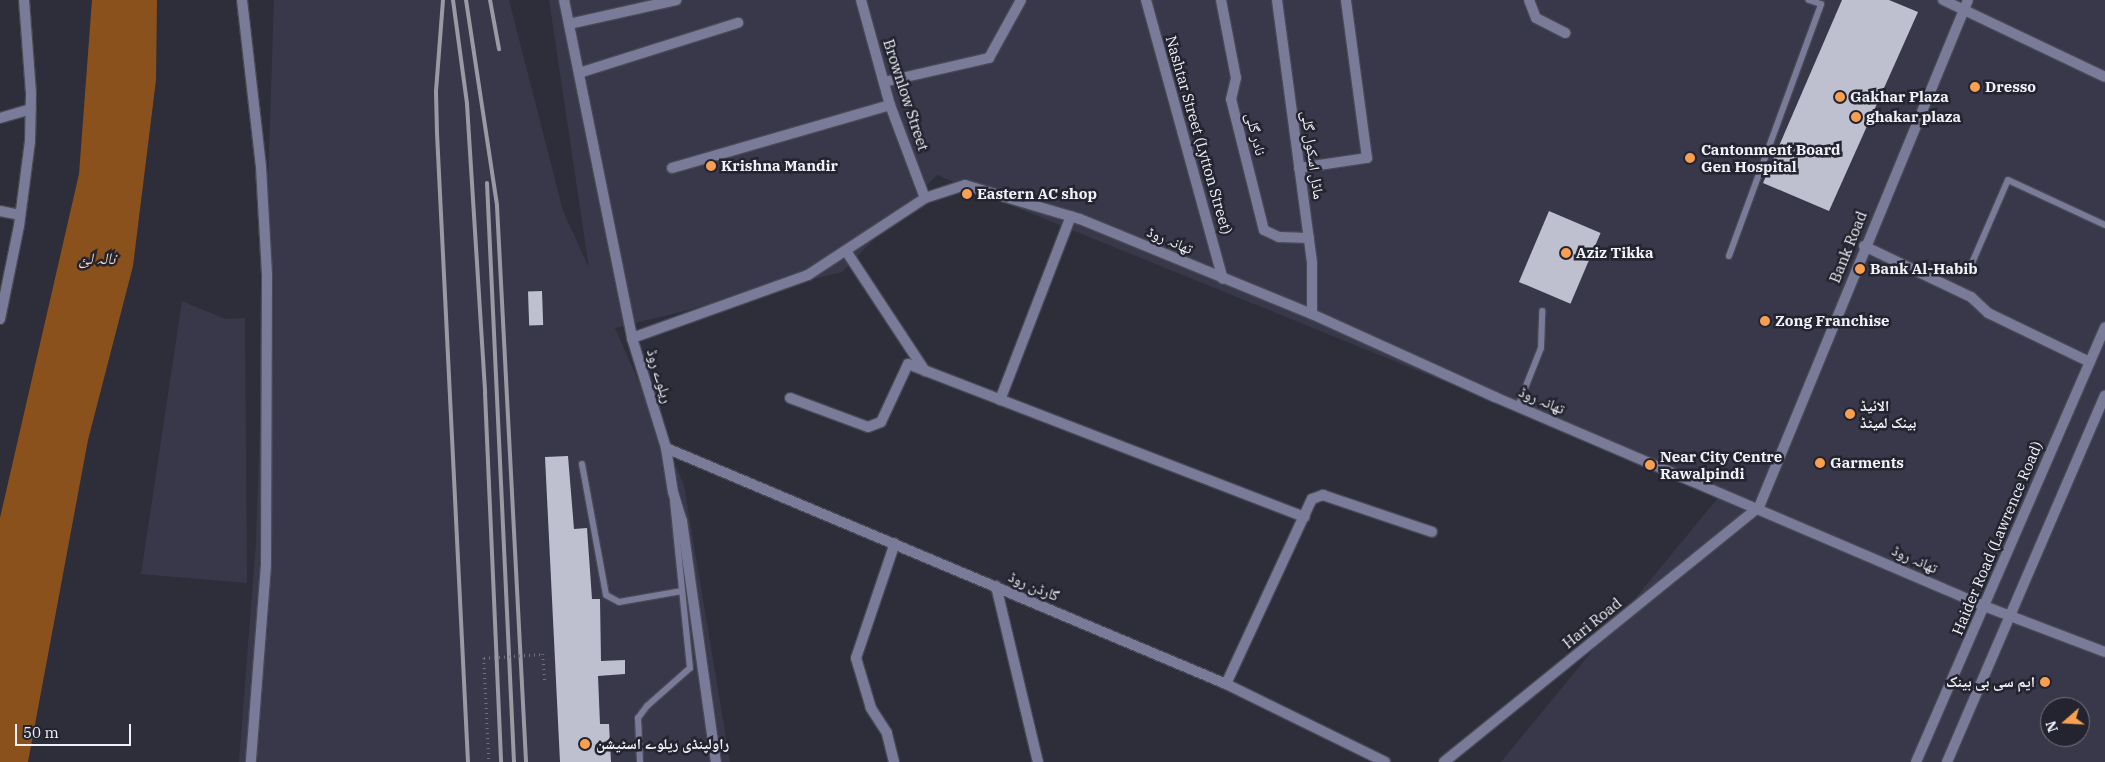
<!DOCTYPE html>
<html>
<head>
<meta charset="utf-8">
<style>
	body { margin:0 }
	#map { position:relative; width:2105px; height:762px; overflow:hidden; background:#2d2e3a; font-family:"IBM Plex Serif","Noto Naskh Arabic",serif }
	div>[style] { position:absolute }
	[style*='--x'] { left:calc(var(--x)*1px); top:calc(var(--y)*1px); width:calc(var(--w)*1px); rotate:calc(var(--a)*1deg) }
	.built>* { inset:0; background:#38384a }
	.water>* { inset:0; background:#8b511c }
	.building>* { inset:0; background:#bfc0cf; transform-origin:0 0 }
	.path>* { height:2.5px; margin-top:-1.25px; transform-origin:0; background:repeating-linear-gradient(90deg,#70717b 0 1px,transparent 0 5px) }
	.roads { filter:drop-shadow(1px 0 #484955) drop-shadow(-1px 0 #484955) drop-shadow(0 1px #484955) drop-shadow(0 -1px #484955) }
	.service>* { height:6px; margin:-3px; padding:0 3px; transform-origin:3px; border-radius:3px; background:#7a7b99 }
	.pedestrian>* { height:10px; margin:-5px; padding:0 5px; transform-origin:5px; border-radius:5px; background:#7a7b99 }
	.minor>* { height:10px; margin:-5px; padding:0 5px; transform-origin:5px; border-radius:5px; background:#7a7b99 }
	.tertiary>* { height:10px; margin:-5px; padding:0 5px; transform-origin:5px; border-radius:5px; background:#7a7b99 }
	.rail>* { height:4px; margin:-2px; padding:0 2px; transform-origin:2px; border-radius:2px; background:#999aa4 }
	.path-bridge>* { height:2.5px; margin-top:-1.25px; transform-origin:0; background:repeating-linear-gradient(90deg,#70717b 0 1px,transparent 0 5px) }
	.dots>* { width:14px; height:14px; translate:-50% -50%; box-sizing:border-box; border:2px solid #242430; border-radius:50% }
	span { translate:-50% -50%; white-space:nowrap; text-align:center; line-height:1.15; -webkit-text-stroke:5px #242430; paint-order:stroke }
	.poi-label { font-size:15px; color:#f0f0f8; font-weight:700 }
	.left { translate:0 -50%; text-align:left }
	.right { translate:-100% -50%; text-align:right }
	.street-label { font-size:15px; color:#f0f0f8 }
	.water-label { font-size:16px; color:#f7d5ba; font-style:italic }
	.north { position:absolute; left:2040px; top:697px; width:50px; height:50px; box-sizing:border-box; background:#242430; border:1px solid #767680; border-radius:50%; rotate:251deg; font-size:14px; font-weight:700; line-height:20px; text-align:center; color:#f0f0f8 }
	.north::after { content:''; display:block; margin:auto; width:18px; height:22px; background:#fa9f4f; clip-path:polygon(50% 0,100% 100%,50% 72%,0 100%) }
	.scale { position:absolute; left:15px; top:724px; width:116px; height:22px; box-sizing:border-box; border:2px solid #f0f0f8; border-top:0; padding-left:6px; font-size:15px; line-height:18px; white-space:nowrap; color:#f0f0f8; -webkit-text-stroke:4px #242430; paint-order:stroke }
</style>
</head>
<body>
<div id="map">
	<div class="built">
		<i style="clip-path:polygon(evenodd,274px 0,509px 0,563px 211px,589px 268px,549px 0,2105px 0,2105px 762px,1501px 762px,1721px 494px,937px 175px,842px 272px,615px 328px,684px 485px,730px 762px,239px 762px,256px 542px,274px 0,2050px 707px,2080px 707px,2080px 737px,2050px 737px,2050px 707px)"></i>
		<i style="clip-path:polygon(182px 301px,225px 319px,245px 318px,247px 583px,141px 574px)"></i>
	</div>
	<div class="water">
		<i style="clip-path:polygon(92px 0,157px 0,156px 80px,133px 266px,88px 440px,28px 762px,0 762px,0 518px,79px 174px)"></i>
	</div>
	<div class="building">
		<i style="clip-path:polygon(1842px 0,1889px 0,1918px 12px,1829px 211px,1763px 183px)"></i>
		<i style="left:1549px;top:211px;width:56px;height:77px;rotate:23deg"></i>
		<i style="left:542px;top:291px;width:34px;height:14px;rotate:88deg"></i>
		<i style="clip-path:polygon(568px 456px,574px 529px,587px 528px,592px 599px,600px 599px,601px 661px,625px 660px,625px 674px,598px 676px,600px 724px,609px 724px,611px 762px,560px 762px,545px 457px)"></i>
	</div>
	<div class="path">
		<i style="--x:543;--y:654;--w:26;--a:86"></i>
		<i style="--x:484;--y:658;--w:104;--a:87.2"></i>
	</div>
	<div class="roads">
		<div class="service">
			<i style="--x:1729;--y:256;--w:268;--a:-69.9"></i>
			<i style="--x:1821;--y:4;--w:13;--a:-162"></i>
			<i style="--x:1972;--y:263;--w:90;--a:-66.6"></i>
			<i style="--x:2008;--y:180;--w:107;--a:24.9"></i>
			<i style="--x:1518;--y:406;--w:62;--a:-68.4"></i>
			<i style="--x:1541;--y:348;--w:37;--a:-88"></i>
			<i style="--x:582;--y:464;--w:133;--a:79.6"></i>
			<i style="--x:606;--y:595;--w:15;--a:28"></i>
			<i style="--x:619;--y:602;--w:64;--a:-9.9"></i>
			<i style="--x:640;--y:762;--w:44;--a:-92.6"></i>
			<i style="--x:638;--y:718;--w:15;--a:-53"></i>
			<i style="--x:647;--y:706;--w:57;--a:-41.5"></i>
			<i style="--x:690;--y:668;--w:167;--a:-95.8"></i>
		</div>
		<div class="pedestrian">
			<i style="--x:1759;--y:507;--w:548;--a:-67.6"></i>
		</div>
		<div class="minor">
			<i style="--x:24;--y:0;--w:94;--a:85.7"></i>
			<i style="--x:31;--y:94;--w:47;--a:91.2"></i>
			<i style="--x:1221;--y:0;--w:79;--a:79.1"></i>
			<i style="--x:1236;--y:78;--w:22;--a:103"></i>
			<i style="--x:1231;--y:99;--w:135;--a:75.9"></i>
			<i style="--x:1264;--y:230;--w:17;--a:25"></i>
			<i style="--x:1279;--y:237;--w:30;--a:2"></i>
			<i style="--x:1277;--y:0;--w:266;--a:82.4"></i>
			<i style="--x:1312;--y:264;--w:50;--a:90"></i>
			<i style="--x:1529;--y:0;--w:19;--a:69"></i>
			<i style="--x:1536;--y:18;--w:33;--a:27"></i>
			<i style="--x:569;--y:24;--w:110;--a:-12.6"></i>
			<i style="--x:579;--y:73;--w:167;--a:-17.5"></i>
			<i style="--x:884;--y:82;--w:108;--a:-12.9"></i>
			<i style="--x:989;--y:58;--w:66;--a:-61.1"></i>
			<i style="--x:0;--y:118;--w:32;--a:-16"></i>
			<i style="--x:672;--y:168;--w:227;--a:-16.1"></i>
			<i style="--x:1299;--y:168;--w:69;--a:-8.4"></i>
			<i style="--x:1367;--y:158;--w:159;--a:-97.6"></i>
			<i style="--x:0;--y:211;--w:20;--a:11"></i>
			<i style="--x:1864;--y:246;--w:119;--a:25.5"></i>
			<i style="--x:1971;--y:297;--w:23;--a:43"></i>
			<i style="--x:1988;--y:313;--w:113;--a:25.7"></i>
			<i style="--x:846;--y:251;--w:144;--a:56.6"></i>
			<i style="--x:790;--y:398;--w:83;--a:20.4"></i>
			<i style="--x:868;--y:427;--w:14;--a:-21"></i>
			<i style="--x:881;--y:422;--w:64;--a:-65"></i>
			<i style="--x:908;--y:364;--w:425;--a:21.1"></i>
			<i style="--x:1000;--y:400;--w:197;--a:-68.9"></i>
			<i style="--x:996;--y:586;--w:181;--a:76.6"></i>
			<i style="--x:1226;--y:684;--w:204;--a:-65.1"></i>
			<i style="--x:1312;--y:499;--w:12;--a:-20"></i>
			<i style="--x:1323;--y:495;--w:115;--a:18.7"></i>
			<i style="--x:894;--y:762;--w:30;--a:-104"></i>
			<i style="--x:887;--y:733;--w:30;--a:-123"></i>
			<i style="--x:871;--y:708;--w:52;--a:-106.7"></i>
			<i style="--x:856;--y:658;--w:121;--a:-71.3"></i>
		</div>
		<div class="tertiary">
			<i style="--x:242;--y:0;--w:168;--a:83.5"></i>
			<i style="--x:261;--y:167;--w:109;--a:86.8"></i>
			<i style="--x:267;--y:276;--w:289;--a:90.2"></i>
			<i style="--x:266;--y:565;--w:198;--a:94.4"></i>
			<i style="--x:564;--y:0;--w:345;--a:78.6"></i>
			<i style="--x:632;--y:338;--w:115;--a:72.8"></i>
			<i style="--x:666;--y:448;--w:45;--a:81"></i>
			<i style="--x:673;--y:492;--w:30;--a:73"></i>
			<i style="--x:682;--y:521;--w:243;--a:82"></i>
			<i style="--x:861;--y:0;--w:109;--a:74.6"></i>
			<i style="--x:890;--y:105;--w:99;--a:69.4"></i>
			<i style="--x:1146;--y:0;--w:289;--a:74.6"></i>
			<i style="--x:1943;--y:0;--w:179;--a:25.4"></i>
			<i style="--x:0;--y:319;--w:95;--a:-78.5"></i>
			<i style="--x:19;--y:226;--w:86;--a:-82.6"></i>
			<i style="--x:632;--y:338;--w:187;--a:-19.7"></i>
			<i style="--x:808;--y:275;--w:140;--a:-33.3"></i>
			<i style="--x:925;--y:198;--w:42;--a:-18"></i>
			<i style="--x:965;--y:185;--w:120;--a:16.5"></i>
			<i style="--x:1080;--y:219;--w:251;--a:22.3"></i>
			<i style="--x:1312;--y:314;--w:201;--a:24.4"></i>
			<i style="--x:1495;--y:397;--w:532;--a:23.14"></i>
			<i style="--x:1984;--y:606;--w:129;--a:20.8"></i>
			<i style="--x:666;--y:448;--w:608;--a:22.85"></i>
			<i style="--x:1226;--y:684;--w:177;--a:26.1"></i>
			<i style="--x:1444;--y:762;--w:405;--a:-39"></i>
			<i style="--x:1916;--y:762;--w:474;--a:-66.5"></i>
			<i style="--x:1947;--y:762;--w:399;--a:-66.7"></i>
		</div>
	</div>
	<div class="rail">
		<i style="--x:443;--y:0;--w:92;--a:94.4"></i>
		<i style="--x:436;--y:92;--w:41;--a:88.6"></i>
		<i style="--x:437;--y:133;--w:630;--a:87.18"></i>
		<i style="--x:453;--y:0;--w:105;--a:82.3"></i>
		<i style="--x:467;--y:104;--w:290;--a:86.4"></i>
		<i style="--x:485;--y:393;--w:369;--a:87.5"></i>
		<i style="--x:466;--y:0;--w:208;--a:81.4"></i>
		<i style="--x:497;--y:206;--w:557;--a:87.01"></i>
		<i style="--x:490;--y:0;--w:50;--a:79.6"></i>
		<i style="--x:487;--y:183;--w:580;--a:87.33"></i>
	</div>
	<div class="path-bridge">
		<i style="--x:484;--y:658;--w:59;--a:-3.9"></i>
	</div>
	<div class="dots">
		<i style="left:1975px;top:87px;background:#fa9f4f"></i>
		<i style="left:1840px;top:97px;background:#fa9f4f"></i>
		<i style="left:1856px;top:117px;background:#fa9f4f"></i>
		<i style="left:1690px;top:158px;background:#fa9f4f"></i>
		<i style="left:711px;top:166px;background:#fa9f4f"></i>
		<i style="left:967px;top:194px;background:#fa9f4f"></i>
		<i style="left:1566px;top:253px;background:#fa9f4f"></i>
		<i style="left:1860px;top:269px;background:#fa9f4f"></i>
		<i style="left:1765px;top:321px;background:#fa9f4f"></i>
		<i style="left:1850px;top:414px;background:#fa9f4f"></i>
		<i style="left:1820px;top:463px;background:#fa9f4f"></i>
		<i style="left:1650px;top:465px;background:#fa9f4f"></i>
		<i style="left:2045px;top:682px;background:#fa9f4f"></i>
		<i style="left:585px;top:744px;background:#fa9f4f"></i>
	</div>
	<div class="poi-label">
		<span class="left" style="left:1985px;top:87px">Dresso</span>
		<span class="left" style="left:1850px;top:97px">Gakhar Plaza</span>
		<span class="left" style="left:1866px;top:117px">ghakar plaza</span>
		<span class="left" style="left:1701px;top:158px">Cantonment Board<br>Gen Hospital</span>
		<span class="left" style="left:721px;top:166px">Krishna Mandir</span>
		<span class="left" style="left:977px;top:194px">Eastern AC shop</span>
		<span class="left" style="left:1576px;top:253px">Aziz Tikka</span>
		<span class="left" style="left:1870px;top:269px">Bank Al-Habib</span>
		<span class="left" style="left:1775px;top:321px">Zong Franchise</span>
		<span class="left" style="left:1860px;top:414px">الائیڈ<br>بینک لمیٹڈ</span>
		<span class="left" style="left:1660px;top:465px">Near City Centre<br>Rawalpindi</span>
		<span class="left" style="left:1830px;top:463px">Garments</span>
		<span class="right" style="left:2035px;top:682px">ایم سی بی بینک</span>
		<span class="left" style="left:596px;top:744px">راولپنڈی ریلوے اسٹیشن</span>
	</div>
	<div class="street-label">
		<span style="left:906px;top:95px;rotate:72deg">Brownlow Street</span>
		<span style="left:1256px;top:134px;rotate:76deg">نادر گلی</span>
		<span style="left:1199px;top:135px;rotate:74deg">Nashtar Street (Lytton Street)</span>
		<span style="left:1313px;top:155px;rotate:82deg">ماڈل اسکول گلی</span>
		<span style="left:1170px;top:240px;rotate:23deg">تھانہ روڈ</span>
		<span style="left:1848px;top:247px;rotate:-68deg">Bank Road</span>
		<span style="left:660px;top:376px;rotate:73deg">ریلوے روڈ</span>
		<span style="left:1542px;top:400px;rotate:23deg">تھانہ روڈ</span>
		<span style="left:1997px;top:538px;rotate:-67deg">Haider Road (Lawrence Road)</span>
		<span style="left:1915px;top:559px;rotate:24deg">تھانہ روڈ</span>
		<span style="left:1034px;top:586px;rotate:23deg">گارڈن روڈ</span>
		<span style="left:1592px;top:623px;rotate:-39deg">Hari Road</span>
	</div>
	<div class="water-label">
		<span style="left:97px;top:258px">نالہ لئ</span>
	</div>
	<div class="north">N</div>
	<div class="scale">50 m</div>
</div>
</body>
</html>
